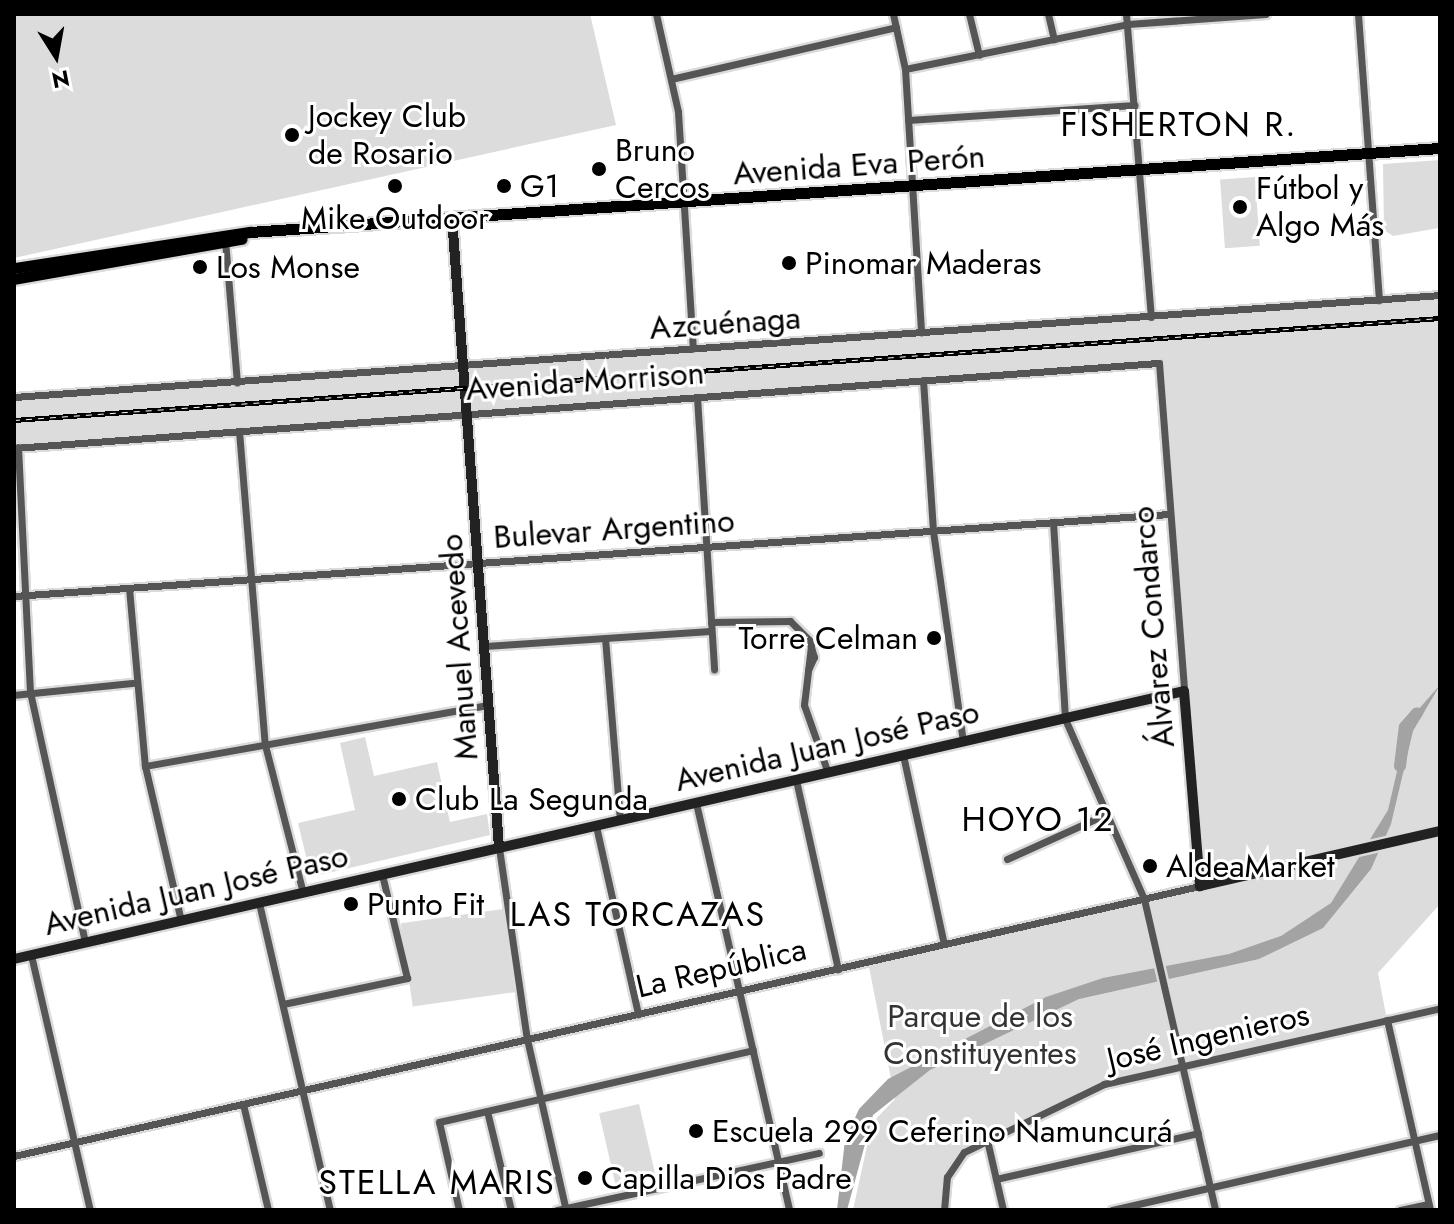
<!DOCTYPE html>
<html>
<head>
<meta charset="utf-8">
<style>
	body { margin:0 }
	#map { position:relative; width:1454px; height:1224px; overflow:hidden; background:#fff; font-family:Jost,sans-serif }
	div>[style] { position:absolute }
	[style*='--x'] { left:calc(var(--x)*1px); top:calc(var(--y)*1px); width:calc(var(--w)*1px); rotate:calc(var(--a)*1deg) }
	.green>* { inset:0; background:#dcdcdc; transform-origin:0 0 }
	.water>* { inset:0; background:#a3a3a3 }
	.river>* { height:12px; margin:-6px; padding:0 6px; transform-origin:6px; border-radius:6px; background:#a3a3a3 }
	.roads { filter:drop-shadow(2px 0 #dbdbdb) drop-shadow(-2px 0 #dbdbdb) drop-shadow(0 2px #dbdbdb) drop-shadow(0 -2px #dbdbdb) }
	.street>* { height:7px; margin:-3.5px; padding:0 3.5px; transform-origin:3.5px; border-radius:3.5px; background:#555 }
	.secondary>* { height:10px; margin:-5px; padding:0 5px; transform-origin:5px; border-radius:5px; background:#222 }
	.primary>* { height:11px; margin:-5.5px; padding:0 5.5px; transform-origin:5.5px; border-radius:5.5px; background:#000 }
	.rail>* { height:5px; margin-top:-2.5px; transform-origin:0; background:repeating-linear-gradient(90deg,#fff 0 6px,#000 0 12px); box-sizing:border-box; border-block:2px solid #000 }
	.dots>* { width:22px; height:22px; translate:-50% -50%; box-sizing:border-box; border:4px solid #fff; border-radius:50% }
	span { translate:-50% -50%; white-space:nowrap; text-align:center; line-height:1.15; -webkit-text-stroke:6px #fff; paint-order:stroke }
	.poi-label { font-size:32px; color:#000 }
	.left { translate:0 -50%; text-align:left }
	.right { translate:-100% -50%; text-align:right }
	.street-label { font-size:32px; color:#000 }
	.park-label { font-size:32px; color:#333 }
	.neighbourhood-label { font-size:34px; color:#000; letter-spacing:2px }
	.frame { position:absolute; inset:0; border:16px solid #000; pointer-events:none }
	.north { position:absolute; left:16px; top:16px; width:80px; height:80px; -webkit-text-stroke:6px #fff; paint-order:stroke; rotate:169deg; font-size:22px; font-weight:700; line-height:32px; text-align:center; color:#000 }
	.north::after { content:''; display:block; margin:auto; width:28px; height:36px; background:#000; clip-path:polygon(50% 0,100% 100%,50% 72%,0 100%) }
</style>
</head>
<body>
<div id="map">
	<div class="green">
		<i style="clip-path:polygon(14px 14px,590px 14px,616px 125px,14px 258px)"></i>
		<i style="clip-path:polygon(1440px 160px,1439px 228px,1393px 236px,1384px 230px,1383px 164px)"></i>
		<i style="left:1255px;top:177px;width:69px;height:35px;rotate:86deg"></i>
		<i style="clip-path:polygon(1440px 295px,1440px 904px,1378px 973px,1387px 1020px,1104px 1084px,964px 1152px,947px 1177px,944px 1210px,853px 1210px,872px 1123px,895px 1099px,868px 962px,1200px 886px,1159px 363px,14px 448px,14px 397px)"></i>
		<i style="clip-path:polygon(365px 737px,374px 776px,437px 762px,450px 822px,487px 814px,490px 835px,311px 877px,298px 823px,355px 810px,340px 743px)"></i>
		<i style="left:503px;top:909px;width:84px;height:103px;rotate:82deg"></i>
		<i style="left:639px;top:1104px;width:75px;height:41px;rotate:77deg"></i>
	</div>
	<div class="water">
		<i style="clip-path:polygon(1440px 685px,1413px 731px,1391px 824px,1371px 869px,1323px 928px,1259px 959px,1079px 999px,930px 1070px,873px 1115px,847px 1210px,837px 1210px,845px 1140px,859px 1109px,888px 1079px,1046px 997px,1103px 978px,1229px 954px,1281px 936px,1331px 903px,1388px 810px,1409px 720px)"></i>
	</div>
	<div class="river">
		<i style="--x:1400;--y:766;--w:39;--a:-83"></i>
		<i style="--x:1405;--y:727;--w:18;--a:-49"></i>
	</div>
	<div class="roads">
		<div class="street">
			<i style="--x:656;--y:14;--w:100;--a:77.3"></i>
			<i style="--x:678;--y:112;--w:237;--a:86.4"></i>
			<i style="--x:893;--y:14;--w:56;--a:77.7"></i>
			<i style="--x:905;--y:69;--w:264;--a:86.5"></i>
			<i style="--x:969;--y:14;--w:42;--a:76.3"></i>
			<i style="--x:1048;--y:14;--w:26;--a:77"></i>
			<i style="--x:1126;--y:14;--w:304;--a:85.3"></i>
			<i style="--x:1358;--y:14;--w:287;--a:85.8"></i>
			<i style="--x:905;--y:69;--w:227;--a:-11.4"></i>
			<i style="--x:1128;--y:24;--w:138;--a:-4.1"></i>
			<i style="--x:671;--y:79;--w:231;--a:-13"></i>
			<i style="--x:908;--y:120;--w:227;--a:-3.8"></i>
			<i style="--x:225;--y:240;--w:143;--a:85.2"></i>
			<i style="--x:923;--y:380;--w:151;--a:86.2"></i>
			<i style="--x:933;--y:531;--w:213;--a:81.9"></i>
			<i style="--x:14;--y:397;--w:1430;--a:-4.09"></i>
			<i style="--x:697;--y:397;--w:273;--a:86.4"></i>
			<i style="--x:239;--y:431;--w:315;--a:85.3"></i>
			<i style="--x:265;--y:745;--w:153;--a:75.6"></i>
			<i style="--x:18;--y:447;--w:245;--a:87.2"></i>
			<i style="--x:30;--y:692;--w:256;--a:77.6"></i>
			<i style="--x:14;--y:448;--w:1148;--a:-4.25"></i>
			<i style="--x:1159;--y:363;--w:329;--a:85.6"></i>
			<i style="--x:1053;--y:522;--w:197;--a:86.5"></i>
			<i style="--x:1065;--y:719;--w:197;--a:66.3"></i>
			<i style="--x:1144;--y:899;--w:319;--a:77.1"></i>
			<i style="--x:129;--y:588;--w:179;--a:84.9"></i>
			<i style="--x:145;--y:766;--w:159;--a:76.9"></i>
			<i style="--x:14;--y:596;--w:1158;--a:-4.06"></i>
			<i style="--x:711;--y:622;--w:79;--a:-0.7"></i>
			<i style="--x:790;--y:621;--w:27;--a:45"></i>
			<i style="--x:809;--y:640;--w:18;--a:74"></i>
			<i style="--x:814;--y:657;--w:14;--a:115"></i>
			<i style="--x:605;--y:638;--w:183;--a:85.3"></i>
			<i style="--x:485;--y:646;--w:226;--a:-3.8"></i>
			<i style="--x:811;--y:646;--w:59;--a:96.8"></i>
			<i style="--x:804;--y:705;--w:72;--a:70.6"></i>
			<i style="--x:14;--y:695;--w:120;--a:-5.8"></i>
			<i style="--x:903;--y:755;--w:193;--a:77.8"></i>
			<i style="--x:145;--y:766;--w:349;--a:-10.1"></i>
			<i style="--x:796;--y:780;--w:194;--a:77.5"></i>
			<i style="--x:696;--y:803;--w:417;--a:77.1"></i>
			<i style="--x:596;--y:826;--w:193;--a:77.4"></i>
			<i style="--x:499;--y:848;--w:193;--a:81.7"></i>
			<i style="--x:527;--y:1039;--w:175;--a:77.2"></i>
			<i style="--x:1007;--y:859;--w:109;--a:-24.4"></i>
			<i style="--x:259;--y:903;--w:315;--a:77"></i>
			<i style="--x:31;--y:955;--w:262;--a:77"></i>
			<i style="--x:283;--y:1004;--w:127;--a:-11.8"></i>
			<i style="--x:407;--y:978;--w:106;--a:-103.6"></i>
			<i style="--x:1387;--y:1020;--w:195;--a:77.2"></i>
			<i style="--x:243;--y:1104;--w:109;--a:76.7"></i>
			<i style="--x:487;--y:1111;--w:102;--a:76.4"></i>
			<i style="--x:987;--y:1140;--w:72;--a:77.1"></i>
			<i style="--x:14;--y:1156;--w:1216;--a:-12.83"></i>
			<i style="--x:996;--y:1179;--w:207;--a:-12.8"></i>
			<i style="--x:459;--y:1210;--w:90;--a:-102.8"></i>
			<i style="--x:439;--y:1122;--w:322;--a:-12.9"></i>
			<i style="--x:557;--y:1210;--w:268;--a:-12.3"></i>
			<i style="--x:944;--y:1210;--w:33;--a:-85"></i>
			<i style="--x:947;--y:1177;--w:30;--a:-56"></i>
			<i style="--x:964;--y:1152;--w:156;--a:-25.9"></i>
			<i style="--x:1104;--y:1084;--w:344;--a:-12.7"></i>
			<i style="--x:1112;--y:1210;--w:336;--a:-12.9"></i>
			<i style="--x:1400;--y:1210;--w:29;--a:-12"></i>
		</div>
		<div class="secondary">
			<i style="--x:452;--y:218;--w:632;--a:85.73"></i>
			<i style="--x:14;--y:959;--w:1200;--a:-12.9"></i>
			<i style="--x:1184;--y:691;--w:196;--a:85.3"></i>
			<i style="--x:1200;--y:886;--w:246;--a:-12.9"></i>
		</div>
		<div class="primary">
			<i style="--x:14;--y:268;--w:239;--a:-8.7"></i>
			<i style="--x:250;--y:232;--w:1193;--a:-4.04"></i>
			<i style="--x:14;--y:279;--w:231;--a:-10"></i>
		</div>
	</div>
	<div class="rail">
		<i style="--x:14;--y:420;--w:1430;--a:-4.09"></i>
	</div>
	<div class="dots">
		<i style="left:292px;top:135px;background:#000"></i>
		<i style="left:599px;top:169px;background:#000"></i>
		<i style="left:395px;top:186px;background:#000"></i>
		<i style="left:504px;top:186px;background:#000"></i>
		<i style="left:1240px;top:207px;background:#000"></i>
		<i style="left:789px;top:263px;background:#000"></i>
		<i style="left:200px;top:267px;background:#000"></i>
		<i style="left:934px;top:638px;background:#000"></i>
		<i style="left:399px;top:799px;background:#000"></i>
		<i style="left:1150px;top:866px;background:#000"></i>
		<i style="left:351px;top:904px;background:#000"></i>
		<i style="left:696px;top:1131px;background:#000"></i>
		<i style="left:585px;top:1178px;background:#000"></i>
	</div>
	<div class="poi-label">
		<span class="left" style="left:308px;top:135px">Jockey Club<br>de Rosario</span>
		<span class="left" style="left:615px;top:169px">Bruno<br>Cercos</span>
		<span class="left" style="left:520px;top:186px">G1</span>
		<span class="left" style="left:1256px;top:207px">Fútbol y<br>Algo Más</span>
		<span style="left:395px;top:218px">Mike Outdoor</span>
		<span class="left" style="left:805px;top:263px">Pinomar Maderas</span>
		<span class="left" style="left:216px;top:267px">Los Monse</span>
		<span class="right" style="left:918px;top:638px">Torre Celman</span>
		<span class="left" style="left:415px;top:799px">Club La Segunda</span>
		<span class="left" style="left:1166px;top:866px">AldeaMarket</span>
		<span class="left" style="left:367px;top:904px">Punto Fit</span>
		<span class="left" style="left:712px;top:1131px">Escuela 299 Ceferino Namuncurá</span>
		<span class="left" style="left:601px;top:1178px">Capilla Dios Padre</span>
	</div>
	<div class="street-label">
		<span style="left:859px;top:165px;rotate:-4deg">Avenida Eva Perón</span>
		<span style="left:725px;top:323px;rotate:-4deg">Azcuénaga</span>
		<span style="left:585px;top:381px;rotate:-4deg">Avenida Morrison</span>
		<span style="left:614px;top:529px;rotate:-4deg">Bulevar Argentino</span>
		<span style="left:1153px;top:627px;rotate:-95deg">Álvarez Condarco</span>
		<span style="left:459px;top:647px;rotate:-94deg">Manuel Acevedo</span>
		<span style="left:827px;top:746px;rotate:-13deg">Avenida Juan José Paso</span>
		<span style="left:196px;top:890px;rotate:-13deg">Avenida Juan José Paso</span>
		<span style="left:721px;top:968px;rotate:-13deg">La República</span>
		<span style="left:1208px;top:1037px;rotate:-13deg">José Ingenieros</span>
	</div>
	<div class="park-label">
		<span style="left:980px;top:1035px">Parque de los<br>Constituyentes</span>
	</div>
	<div class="neighbourhood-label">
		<span style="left:1179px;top:125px">FISHERTON R.</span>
		<span style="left:1038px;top:820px">HOYO 12</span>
		<span style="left:638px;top:915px">LAS TORCAZAS</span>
		<span style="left:437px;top:1183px">STELLA MARIS</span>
	</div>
	<div class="frame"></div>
	<div class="north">N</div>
</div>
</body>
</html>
